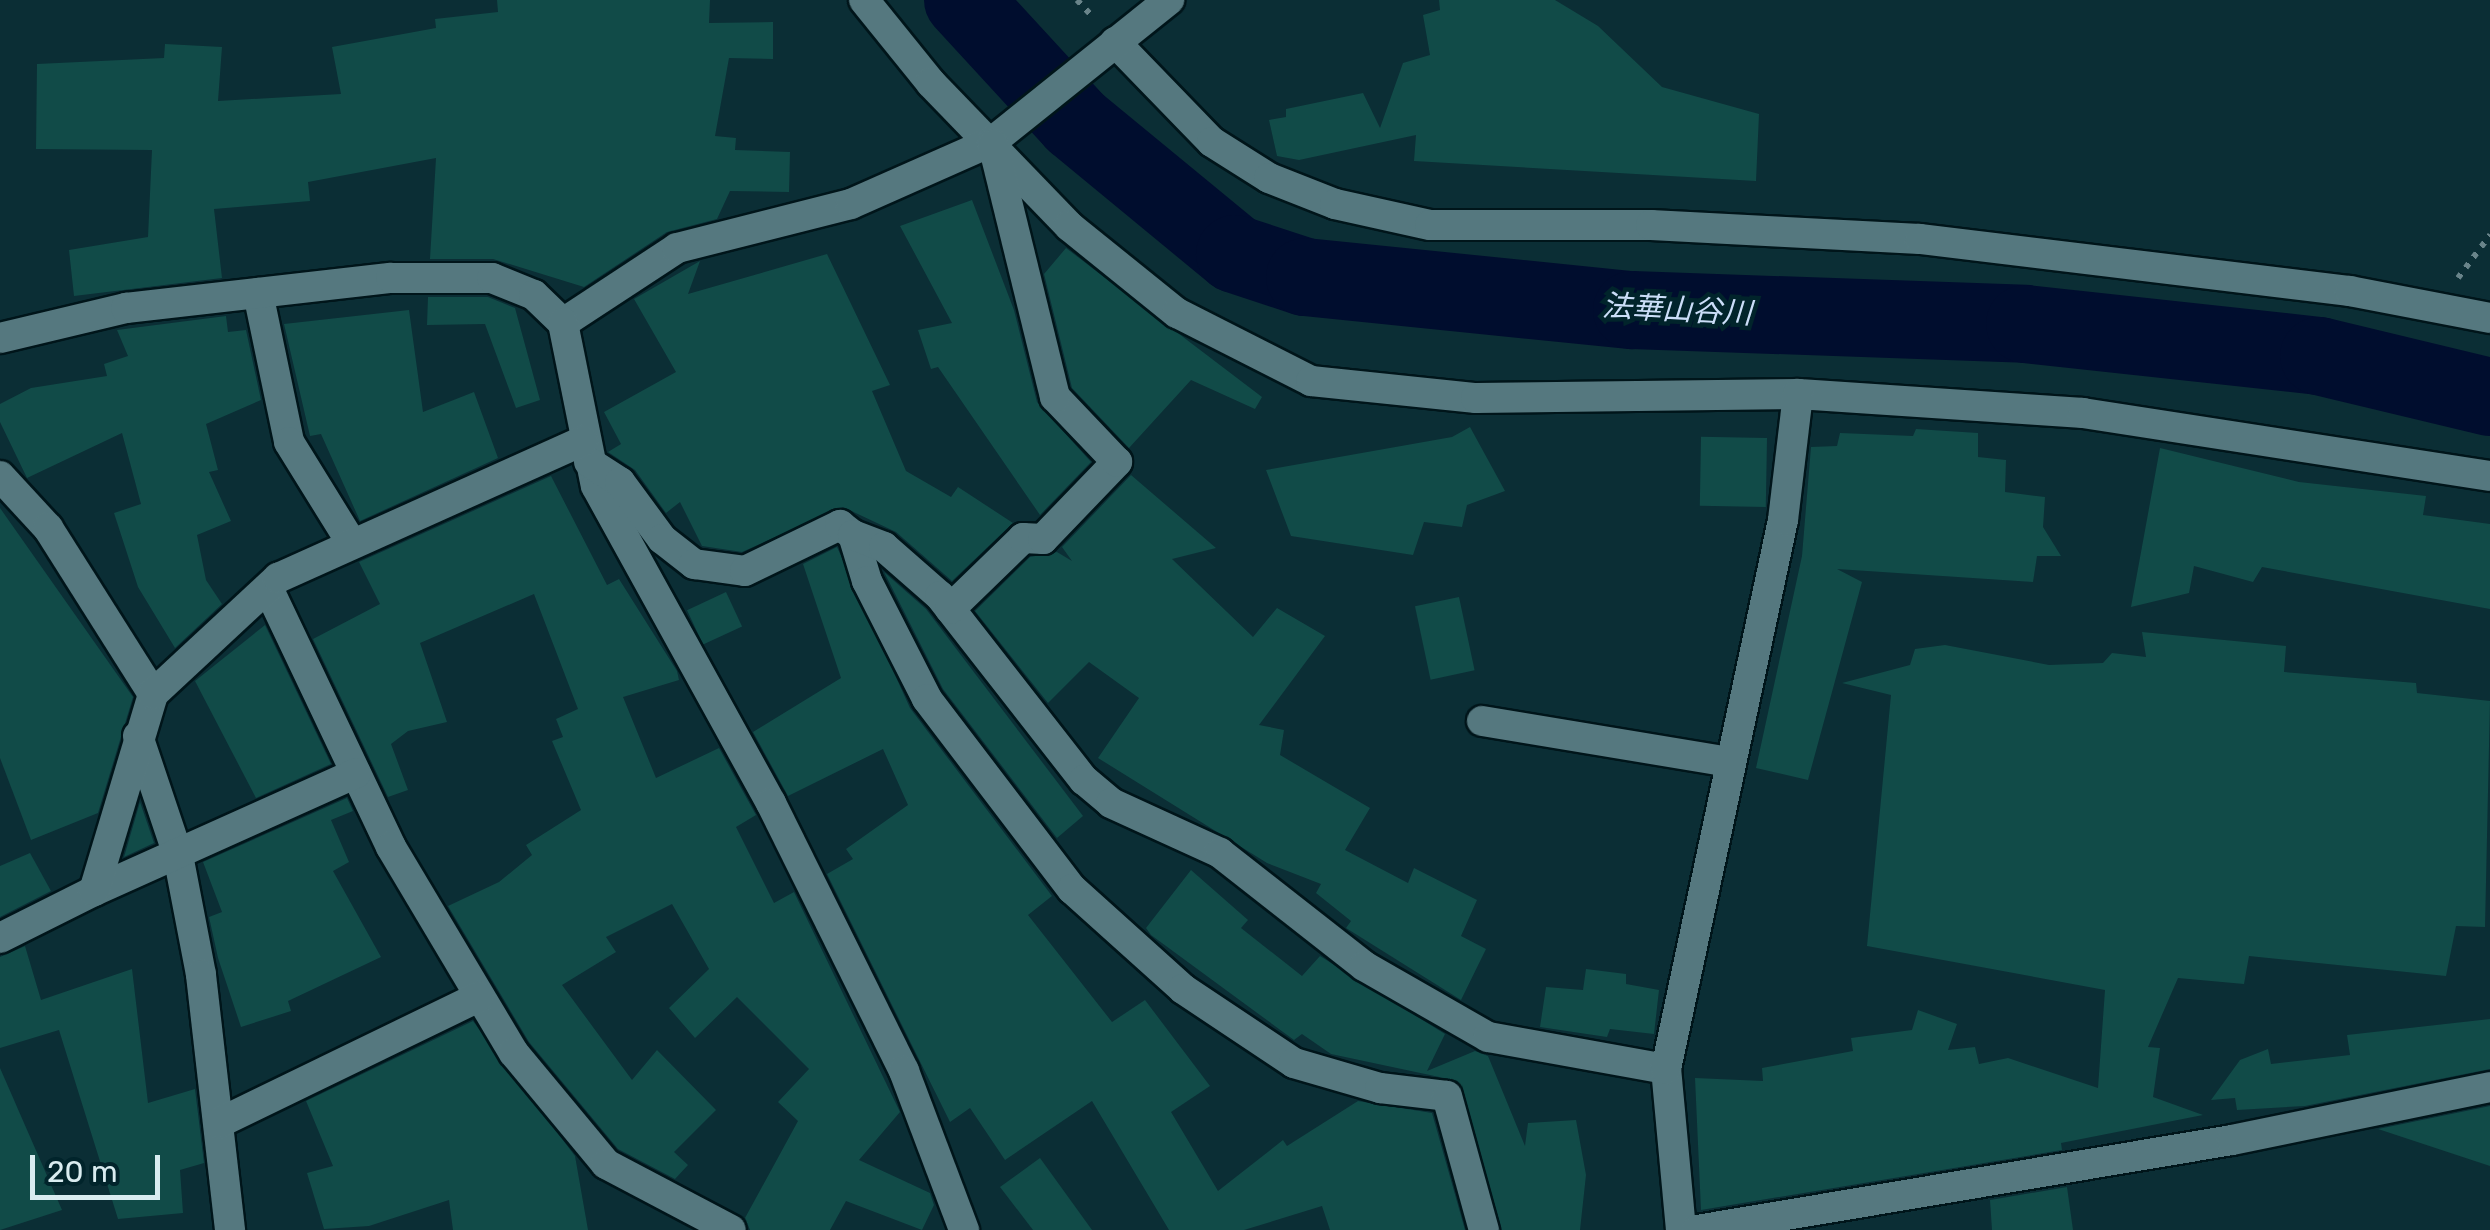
<!DOCTYPE html>
<html>
<head>
<meta charset="utf-8">
<style>
	body { margin:0 }
	#map { position:relative; width:2490px; height:1230px; overflow:hidden; background:#0b2e35; font-family:Rubik,"Noto Sans JP",sans-serif }
	div>[style] { position:absolute }
	[style*='--x'] { left:calc(var(--x)*1px); top:calc(var(--y)*1px); width:calc(var(--w)*1px); rotate:calc(var(--a)*1deg) }
	.river>* { height:78px; margin:-39px; padding:0 39px; transform-origin:39px; border-radius:39px; background:#000d2e }
	.building>* { inset:0; background:#114b48; transform-origin:0 0 }
	.path>* { height:6px; margin-top:-3px; transform-origin:0; background:repeating-linear-gradient(90deg,#69848a 0 5px,transparent 0 13px) }
	.roads { filter:drop-shadow(2px 0 #00151a) drop-shadow(-2px 0 #00151a) drop-shadow(0 2px #00151a) drop-shadow(0 -2px #00151a) }
	.minor>* { height:30px; margin:-15px; padding:0 15px; transform-origin:15px; border-radius:15px; background:#55787f }
	span { translate:-50% -50%; white-space:nowrap; text-align:center; line-height:1.15; -webkit-text-stroke:9px #01242b; paint-order:stroke }
	.water-label { font-size:30px; color:#cbdef8; font-style:italic }
	.scale { position:absolute; left:30px; top:1155px; width:130px; height:45px; box-sizing:border-box; border:5px solid #d9ecf0; border-top:0; padding-left:12px; font-size:30px; line-height:35px; white-space:nowrap; color:#d9ecf0; -webkit-text-stroke:8px #01242b; paint-order:stroke }
</style>
</head>
<body>
<div id="map">
	<div class="river">
		<i style="--x:963;--y:0;--w:166;--a:47.4"></i>
		<i style="--x:1075;--y:122;--w:207;--a:39.5"></i>
		<i style="--x:1235;--y:254;--w:74;--a:18.2"></i>
		<i style="--x:1305;--y:277;--w:329;--a:5.8"></i>
		<i style="--x:1632;--y:310;--w:393;--a:2"></i>
		<i style="--x:2025;--y:324;--w:296;--a:6.2"></i>
		<i style="--x:2319;--y:356;--w:176;--a:13.5"></i>
	</div>
	<div class="building">
		<i style="clip-path:polygon(497px 0,710px 0,709px 23px,773px 22px,773px 59px,729px 58px,715px 136px,736px 138px,735px 150px,790px 152px,789px 192px,730px 191px,717px 219px,667px 232px,584px 287px,493px 259px,430px 259px,436px 158px,308px 182px,310px 201px,214px 209px,222px 278px,74px 296px,69px 250px,148px 237px,152px 150px,36px 149px,37px 64px,164px 58px,165px 44px,222px 47px,218px 101px,341px 94px,332px 47px,436px 28px,435px 19px,498px 12px)"></i>
		<i style="clip-path:polygon(1439px 0,1555px 0,1598px 26px,1662px 87px,1759px 114px,1756px 181px,1414px 161px,1416px 135px,1299px 160px,1277px 156px,1269px 120px,1286px 117px,1286px 109px,1363px 93px,1380px 128px,1403px 63px,1430px 55px,1423px 15px,1440px 10px)"></i>
		<i style="clip-path:polygon(972px 200px,1014px 310px,1037px 402px,1091px 462px,1040px 515px,938px 367px,931px 369px,918px 330px,952px 323px,900px 226px)"></i>
		<i style="clip-path:polygon(1066px 248px,1262px 397px,1255px 409px,1191px 380px,1129px 448px,1072px 388px,1044px 274px)"></i>
		<i style="clip-path:polygon(827px 254px,890px 385px,872px 391px,906px 471px,951px 497px,958px 487px,1013px 523px,952px 581px,896px 532px,843px 507px,742px 552px,702px 546px,680px 502px,666px 513px,635px 470px,608px 452px,621px 444px,604px 412px,676px 372px,634px 299px,700px 261px,688px 294px)"></i>
		<i style="clip-path:polygon(428px 297px,488px 297px,515px 308px,540px 400px,516px 408px,485px 324px,427px 325px)"></i>
		<i style="clip-path:polygon(409px 310px,423px 412px,474px 392px,498px 458px,360px 521px,321px 434px,310px 436px,284px 324px)"></i>
		<i style="clip-path:polygon(226px 316px,228px 332px,246px 330px,261px 400px,206px 424px,218px 470px,209px 472px,231px 521px,197px 535px,206px 580px,222px 604px,175px 648px,138px 587px,114px 513px,141px 504px,122px 433px,27px 478px,0 422px,0 404px,31px 388px,107px 376px,104px 364px,128px 356px,117px 330px)"></i>
		<i style="clip-path:polygon(1470px 427px,1505px 491px,1467px 505px,1462px 527px,1424px 522px,1413px 555px,1291px 536px,1266px 470px,1452px 437px)"></i>
		<i style="clip-path:polygon(1916px 429px,1978px 433px,1978px 457px,2006px 460px,2005px 492px,2045px 497px,2043px 527px,2061px 556px,2037px 556px,2033px 582px,1837px 569px,1862px 582px,1808px 780px,1756px 768px,1802px 556px,1811px 447px,1837px 446px,1840px 433px,1913px 436px)"></i>
		<i style="left:1767px;top:438px;width:69px;height:66px;rotate:91deg"></i>
		<i style="clip-path:polygon(2160px 448px,2299px 482px,2426px 496px,2423px 515px,2490px 524px,2490px 609px,2262px 567px,2253px 582px,2194px 566px,2189px 593px,2131px 607px)"></i>
		<i style="clip-path:polygon(1131px 475px,1216px 548px,1172px 559px,1253px 637px,1277px 608px,1325px 636px,1259px 725px,1284px 730px,1280px 755px,1370px 808px,1345px 850px,1408px 883px,1414px 868px,1477px 900px,1461px 936px,1486px 949px,1461px 1000px,1346px 928px,1351px 921px,1316px 893px,1321px 884px,1267px 863px,1098px 758px,1139px 698px,1089px 662px,1048px 703px,975px 611px,1030px 557px,1057px 552px,1072px 561px,1062px 547px)"></i>
		<i style="clip-path:polygon(551px 476px,607px 585px,619px 579px,677px 671px,679px 680px,623px 697px,656px 778px,719px 748px,756px 815px,736px 827px,774px 903px,794px 892px,900px 1112px,859px 1160px,930px 1193px,934px 1205px,922px 1230px,846px 1201px,830px 1230px,750px 1230px,745px 1218px,798px 1121px,778px 1102px,809px 1069px,737px 997px,695px 1038px,669px 1008px,709px 969px,672px 904px,606px 937px,616px 952px,562px 985px,632px 1080px,657px 1050px,716px 1110px,674px 1152px,688px 1165px,675px 1179px,618px 1149px,529px 1042px,448px 906px,499px 882px,532px 855px,526px 845px,581px 810px,552px 741px,563px 737px,556px 719px,578px 709px,534px 594px,420px 643px,447px 722px,408px 731px,391px 744px,408px 790px,388px 797px,313px 639px,380px 604px,359px 562px)"></i>
		<i style="clip-path:polygon(0 508px,133px 697px,98px 813px,31px 840px,0 758px)"></i>
		<i style="clip-path:polygon(837px 547px,910px 708px,1052px 896px,1028px 915px,1112px 1022px,1145px 1000px,1210px 1086px,1171px 1112px,1218px 1191px,1283px 1140px,1287px 1146px,1358px 1101px,1432px 1113px,1465px 1230px,1330px 1230px,1322px 1206px,1244px 1230px,1169px 1230px,1092px 1101px,1005px 1160px,970px 1108px,950px 1122px,827px 874px,853px 859px,846px 849px,908px 805px,883px 749px,788px 796px,753px 732px,841px 678px,803px 564px)"></i>
		<i style="clip-path:polygon(884px 572px,926px 609px,1083px 816px,1057px 838px,943px 689px)"></i>
		<i style="left:726px;top:592px;width:38px;height:43px;rotate:65deg"></i>
		<i style="left:1459px;top:597px;width:75px;height:45px;rotate:78deg"></i>
		<i style="clip-path:polygon(265px 625px,331px 764px,256px 798px,195px 681px)"></i>
		<i style="clip-path:polygon(2142px 632px,2286px 646px,2284px 672px,2416px 683px,2417px 693px,2490px 701px,2485px 927px,2456px 926px,2446px 976px,2249px 956px,2244px 984px,2178px 978px,2148px 1047px,2160px 1048px,2153px 1097px,2203px 1115px,2061px 1143px,2062px 1150px,1701px 1210px,1695px 1078px,1763px 1081px,1762px 1068px,1853px 1051px,1851px 1038px,1912px 1030px,1918px 1010px,1957px 1024px,1948px 1050px,1975px 1047px,1979px 1064px,2008px 1058px,2098px 1088px,2105px 990px,1867px 946px,1891px 695px,1842px 683px,1910px 665px,1915px 649px,1945px 645px,2049px 665px,2103px 663px,2112px 653px,2146px 657px)"></i>
		<i style="clip-path:polygon(347px 798px,353px 811px,331px 820px,349px 862px,333px 871px,381px 957px,288px 1001px,291px 1011px,241px 1027px,218px 958px,209px 917px,222px 912px,203px 862px)"></i>
		<i style="clip-path:polygon(140px 802px,154px 843px,124px 857px)"></i>
		<i style="clip-path:polygon(30px 853px,51px 891px,0 917px,0 866px)"></i>
		<i style="clip-path:polygon(1191px 870px,1248px 920px,1241px 928px,1302px 976px,1320px 956px,1445px 1034px,1427px 1071px,1475px 1051px,1488px 1056px,1525px 1146px,1528px 1123px,1576px 1120px,1586px 1175px,1580px 1230px,1502px 1230px,1458px 1081px,1331px 1054px,1302px 1034px,1294px 1040px,1151px 935px,1146px 928px)"></i>
		<i style="clip-path:polygon(25px 946px,41px 1000px,132px 969px,148px 1103px,195px 1089px,204px 1163px,180px 1170px,183px 1213px,118px 1219px,59px 1030px,0 1048px,0 957px)"></i>
		<i style="clip-path:polygon(1586px 969px,1626px 974px,1626px 984px,1659px 990px,1654px 1034px,1610px 1029px,1607px 1037px,1540px 1027px,1546px 987px,1583px 990px)"></i>
		<i style="clip-path:polygon(2490px 1019px,2490px 1069px,2305px 1106px,2237px 1110px,2235px 1098px,2211px 1100px,2240px 1060px,2268px 1049px,2271px 1064px,2350px 1055px,2347px 1035px)"></i>
		<i style="clip-path:polygon(473px 1021px,575px 1156px,588px 1230px,453px 1230px,449px 1200px,369px 1226px,324px 1229px,307px 1173px,333px 1166px,306px 1101px)"></i>
		<i style="clip-path:polygon(0 1068px,62px 1210px,0 1230px)"></i>
		<i style="clip-path:polygon(2490px 1106px,2490px 1166px,2378px 1129px)"></i>
		<i style="clip-path:polygon(1040px 1158px,1092px 1230px,1033px 1230px,1000px 1187px)"></i>
		<i style="clip-path:polygon(2067px 1187px,2073px 1230px,1992px 1230px,1990px 1200px)"></i>
	</div>
	<div class="path">
		<i style="--x:1077;--y:0;--w:25;--a:47"></i>
		<i style="--x:2458;--y:278;--w:54;--a:-53.3"></i>
	</div>
	<div class="roads">
		<div class="minor">
			<i style="--x:864;--y:0;--w:107;--a:51.1"></i>
			<i style="--x:931;--y:83;--w:199;--a:46"></i>
			<i style="--x:1069;--y:226;--w:139;--a:38.9"></i>
			<i style="--x:1177;--y:313;--w:150;--a:26.9"></i>
			<i style="--x:1311;--y:381;--w:166;--a:5.9"></i>
			<i style="--x:1476;--y:398;--w:322;--a:-0.7"></i>
			<i style="--x:1798;--y:394;--w:286;--a:3.8"></i>
			<i style="--x:2083;--y:413;--w:412;--a:8.8"></i>
			<i style="--x:1115;--y:42;--w:139;--a:45.9"></i>
			<i style="--x:1212;--y:142;--w:67;--a:32.3"></i>
			<i style="--x:1269;--y:178;--w:71;--a:21.5"></i>
			<i style="--x:1335;--y:204;--w:97;--a:12.5"></i>
			<i style="--x:1430;--y:225;--w:221;--a:0"></i>
			<i style="--x:1651;--y:225;--w:269;--a:3"></i>
			<i style="--x:1920;--y:239;--w:433;--a:6.9"></i>
			<i style="--x:2350;--y:291;--w:143;--a:10.9"></i>
			<i style="--x:258;--y:293;--w:152;--a:78.2"></i>
			<i style="--x:289;--y:442;--w:118;--a:58.2"></i>
			<i style="--x:563;--y:323;--w:136;--a:-33.3"></i>
			<i style="--x:677;--y:248;--w:179;--a:-14.2"></i>
			<i style="--x:851;--y:204;--w:155;--a:-23.9"></i>
			<i style="--x:993;--y:141;--w:226;--a:-38.7"></i>
			<i style="--x:0;--y:338;--w:130;--a:-13.4"></i>
			<i style="--x:126;--y:308;--w:267;--a:-6.5"></i>
			<i style="--x:391;--y:278;--w:101;--a:0"></i>
			<i style="--x:492;--y:278;--w:45;--a:22"></i>
			<i style="--x:534;--y:295;--w:40;--a:44"></i>
			<i style="--x:563;--y:323;--w:166;--a:78.6"></i>
			<i style="--x:596;--y:486;--w:362;--a:61.1"></i>
			<i style="--x:771;--y:803;--w:299;--a:63.6"></i>
			<i style="--x:904;--y:1071;--w:170;--a:69.3"></i>
			<i style="--x:589;--y:462;--w:37;--a:33"></i>
			<i style="--x:620;--y:482;--w:71;--a:53.6"></i>
			<i style="--x:662;--y:539;--w:41;--a:38"></i>
			<i style="--x:694;--y:564;--w:51;--a:7.8"></i>
			<i style="--x:745;--y:571;--w:106;--a:-25.8"></i>
			<i style="--x:840;--y:525;--w:16;--a:38"></i>
			<i style="--x:853;--y:535;--w:48;--a:73.1"></i>
			<i style="--x:867;--y:581;--w:132;--a:63"></i>
			<i style="--x:927;--y:699;--w:239;--a:52.7"></i>
			<i style="--x:1072;--y:889;--w:149;--a:42"></i>
			<i style="--x:1183;--y:989;--w:133;--a:33.7"></i>
			<i style="--x:1294;--y:1063;--w:90;--a:16.2"></i>
			<i style="--x:1380;--y:1088;--w:67;--a:6.8"></i>
			<i style="--x:1447;--y:1096;--w:139;--a:74.6"></i>
			<i style="--x:0;--y:476;--w:71;--a:47.3"></i>
			<i style="--x:48;--y:528;--w:196;--a:57.7"></i>
			<i style="--x:853;--y:535;--w:33;--a:21"></i>
			<i style="--x:884;--y:547;--w:74;--a:41.2"></i>
			<i style="--x:940;--y:596;--w:234;--a:52"></i>
			<i style="--x:1084;--y:780;--w:35;--a:40"></i>
			<i style="--x:1111;--y:803;--w:120;--a:24.6"></i>
			<i style="--x:1220;--y:853;--w:183;--a:38.1"></i>
			<i style="--x:1364;--y:966;--w:143;--a:29.8"></i>
			<i style="--x:1488;--y:1037;--w:181;--a:10.2"></i>
			<i style="--x:269;--y:590;--w:284;--a:64.6"></i>
			<i style="--x:391;--y:847;--w:240;--a:59.2"></i>
			<i style="--x:514;--y:1053;--w:144;--a:50.3"></i>
			<i style="--x:606;--y:1164;--w:141;--a:27.8"></i>
			<i style="--x:950;--y:609;--w:102;--a:-44.2"></i>
			<i style="--x:1023;--y:538;--w:20;--a:3"></i>
			<i style="--x:1043;--y:539;--w:107;--a:-46.1"></i>
			<i style="--x:1117;--y:462;--w:90;--a:-133.6"></i>
			<i style="--x:1055;--y:397;--w:260;--a:-103.8"></i>
			<i style="--x:1482;--y:721;--w:251;--a:9.4"></i>
			<i style="--x:138;--y:736;--w:126;--a:71.4"></i>
			<i style="--x:178;--y:855;--w:122;--a:79.1"></i>
			<i style="--x:201;--y:975;--w:257;--a:83.5"></i>
			<i style="--x:94;--y:891;--w:287;--a:-24.2"></i>
			<i style="--x:0;--y:938;--w:105;--a:-26.6"></i>
			<i style="--x:94;--y:891;--w:206;--a:-73.3"></i>
			<i style="--x:153;--y:694;--w:171;--a:-42.9"></i>
			<i style="--x:278;--y:578;--w:334;--a:-24.2"></i>
			<i style="--x:219;--y:1123;--w:289;--a:-25.9"></i>
			<i style="--x:1681;--y:1230;--w:162;--a:-95.3"></i>
			<i style="--x:1666;--y:1069;--w:561;--a:-77.97"></i>
			<i style="--x:1783;--y:520;--w:127;--a:-83.2"></i>
			<i style="--x:1697;--y:1230;--w:543;--a:-9.55"></i>
			<i style="--x:2232;--y:1140;--w:263;--a:-11.6"></i>
		</div>
	</div>
	<div class="water-label">
		<span style="left:1677px;top:310px;rotate:3deg">法華山谷川</span>
	</div>
	<div class="scale">20 m</div>
</div>
</body>
</html>
